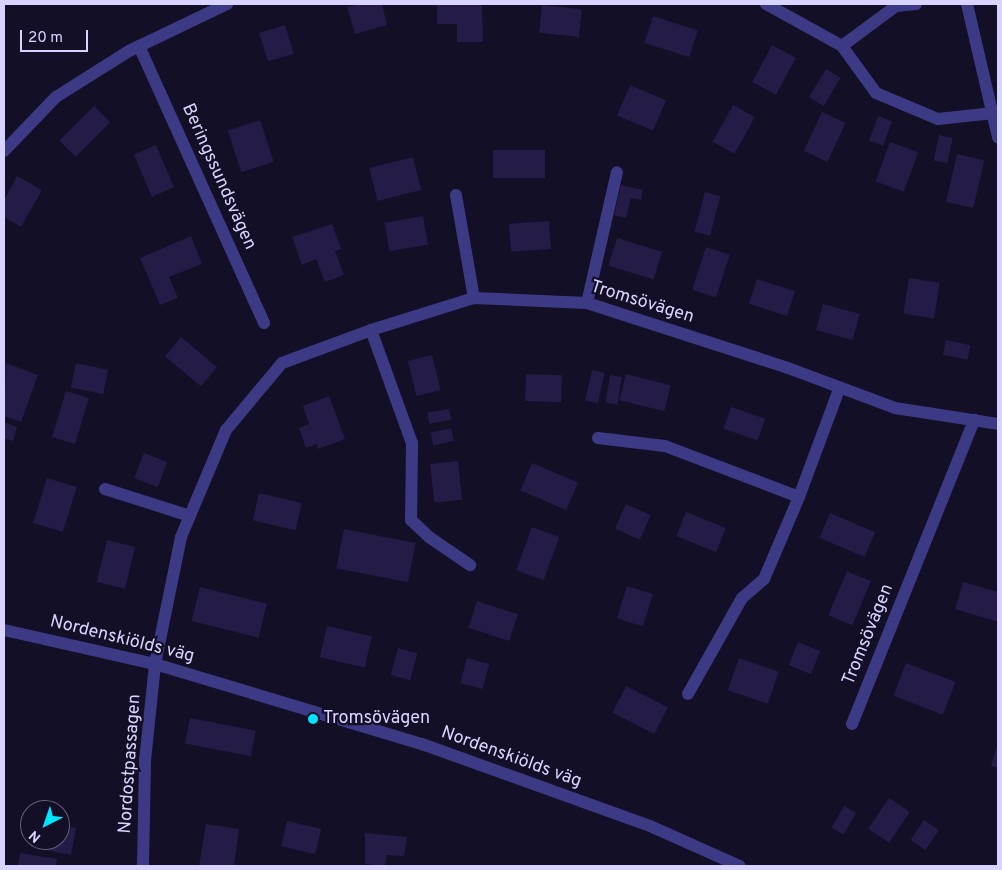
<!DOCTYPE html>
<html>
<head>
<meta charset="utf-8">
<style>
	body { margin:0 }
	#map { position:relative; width:1002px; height:870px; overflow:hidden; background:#130f26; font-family:Overpass,sans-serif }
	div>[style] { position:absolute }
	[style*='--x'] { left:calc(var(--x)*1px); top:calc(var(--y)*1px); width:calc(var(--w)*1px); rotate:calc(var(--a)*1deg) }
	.building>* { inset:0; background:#241b47; transform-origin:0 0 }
	.minor>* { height:12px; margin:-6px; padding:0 6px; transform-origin:6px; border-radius:6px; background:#3d3a85 }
	.dots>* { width:14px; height:14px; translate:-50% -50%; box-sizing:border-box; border:2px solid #130f26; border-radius:50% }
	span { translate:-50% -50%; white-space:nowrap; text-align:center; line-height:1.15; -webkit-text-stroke:4.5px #130f26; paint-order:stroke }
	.street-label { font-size:18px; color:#d9d4ff }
	.poi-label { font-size:18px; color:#d9d4ff }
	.left { translate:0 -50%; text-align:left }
	.frame { position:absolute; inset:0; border:5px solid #d9d4ff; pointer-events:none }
	.north { position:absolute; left:20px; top:800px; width:50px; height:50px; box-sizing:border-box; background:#130f26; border:1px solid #625e7d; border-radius:50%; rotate:221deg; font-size:14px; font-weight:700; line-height:20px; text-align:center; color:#d9d4ff }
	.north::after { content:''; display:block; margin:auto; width:18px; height:22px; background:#00e5ff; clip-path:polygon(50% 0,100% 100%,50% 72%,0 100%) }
	.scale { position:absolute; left:20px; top:30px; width:68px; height:22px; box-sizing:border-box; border:2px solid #d9d4ff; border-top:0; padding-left:6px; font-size:15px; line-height:18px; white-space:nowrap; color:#d9d4ff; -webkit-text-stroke:4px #130f26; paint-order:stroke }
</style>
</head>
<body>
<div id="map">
	<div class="building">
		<i style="clip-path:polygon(360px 4px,382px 4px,387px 25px,355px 34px,347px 7px)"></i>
		<i style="clip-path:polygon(437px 4px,482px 4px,483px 42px,457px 42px,457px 24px,437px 24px)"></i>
		<i style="left:542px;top:5px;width:40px;height:28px;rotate:6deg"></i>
		<i style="left:653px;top:16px;width:47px;height:28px;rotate:18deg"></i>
		<i style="left:285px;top:25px;width:30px;height:27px;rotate:73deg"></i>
		<i style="left:772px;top:45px;width:27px;height:42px;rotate:28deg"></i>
		<i style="left:826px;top:69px;width:17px;height:33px;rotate:31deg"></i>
		<i style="left:630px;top:85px;width:39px;height:33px;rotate:23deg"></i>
		<i style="left:733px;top:105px;width:25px;height:42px;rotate:29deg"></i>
		<i style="left:94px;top:106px;width:23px;height:49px;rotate:45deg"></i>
		<i style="left:822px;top:112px;width:26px;height:43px;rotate:25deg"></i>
		<i style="left:878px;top:116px;width:15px;height:26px;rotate:20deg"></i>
		<i style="left:260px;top:120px;width:44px;height:34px;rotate:72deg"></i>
		<i style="left:939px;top:135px;width:14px;height:26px;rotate:12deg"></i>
		<i style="left:890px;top:142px;width:30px;height:42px;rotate:20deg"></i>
		<i style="left:156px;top:145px;width:46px;height:24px;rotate:67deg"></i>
		<i style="left:493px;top:150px;width:52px;height:28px"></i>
		<i style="left:957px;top:154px;width:28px;height:49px;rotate:13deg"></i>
		<i style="left:413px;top:157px;width:34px;height:45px;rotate:76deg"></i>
		<i style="clip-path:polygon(17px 176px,42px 190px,21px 227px,4px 217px,4px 200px)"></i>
		<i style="clip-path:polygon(621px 185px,643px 190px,641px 200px,631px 198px,626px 218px,614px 215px)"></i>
		<i style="left:705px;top:192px;width:16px;height:41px;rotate:15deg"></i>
		<i style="left:423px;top:216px;width:29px;height:39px;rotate:80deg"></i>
		<i style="left:549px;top:221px;width:28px;height:40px;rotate:86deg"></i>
		<i style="clip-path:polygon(332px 224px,341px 249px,335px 251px,344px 275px,325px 282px,316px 259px,302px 265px,292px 237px)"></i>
		<i style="clip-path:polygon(191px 236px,202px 264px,169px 277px,178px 298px,160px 305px,140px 258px)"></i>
		<i style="left:617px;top:238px;width:47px;height:29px;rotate:17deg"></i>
		<i style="left:706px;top:247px;width:25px;height:45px;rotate:18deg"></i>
		<i style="left:909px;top:278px;width:31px;height:36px;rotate:9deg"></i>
		<i style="left:757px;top:279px;width:40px;height:26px;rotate:18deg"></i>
		<i style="left:823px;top:304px;width:38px;height:27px;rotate:15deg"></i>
		<i style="left:181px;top:337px;width:47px;height:25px;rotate:40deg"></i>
		<i style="left:946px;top:340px;width:25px;height:15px;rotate:12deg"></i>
		<i style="left:432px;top:355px;width:36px;height:25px;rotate:76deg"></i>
		<i style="clip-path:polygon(6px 363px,38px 375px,21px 422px,4px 416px)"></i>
		<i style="left:76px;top:363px;width:33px;height:25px;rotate:12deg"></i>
		<i style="left:592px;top:370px;width:13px;height:31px;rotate:13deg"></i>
		<i style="left:526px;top:374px;width:36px;height:27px;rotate:2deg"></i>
		<i style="left:626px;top:374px;width:46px;height:27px;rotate:14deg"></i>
		<i style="left:610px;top:375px;width:12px;height:28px;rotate:9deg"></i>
		<i style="left:66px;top:391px;width:24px;height:48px;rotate:17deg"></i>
		<i style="clip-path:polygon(329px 396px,345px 439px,318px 449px,317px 444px,306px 448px,299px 428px,309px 424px,303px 406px)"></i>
		<i style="left:731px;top:407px;width:36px;height:23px;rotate:19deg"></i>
		<i style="left:449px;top:409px;width:11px;height:22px;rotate:80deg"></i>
		<i style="clip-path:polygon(4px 422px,17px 427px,13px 441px,4px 438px)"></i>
		<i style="left:451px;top:428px;width:13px;height:21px;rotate:77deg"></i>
		<i style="left:144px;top:453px;width:25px;height:27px;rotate:21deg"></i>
		<i style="left:458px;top:461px;width:39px;height:28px;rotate:84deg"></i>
		<i style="left:532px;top:463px;width:50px;height:30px;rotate:23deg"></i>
		<i style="left:47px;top:478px;width:31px;height:47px;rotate:17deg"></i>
		<i style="left:259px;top:493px;width:44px;height:28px;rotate:13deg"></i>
		<i style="left:626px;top:504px;width:27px;height:27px;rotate:24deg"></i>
		<i style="left:686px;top:512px;width:43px;height:26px;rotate:22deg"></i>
		<i style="left:830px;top:513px;width:49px;height:27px;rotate:23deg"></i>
		<i style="left:532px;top:527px;width:29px;height:46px;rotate:20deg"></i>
		<i style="left:344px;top:529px;width:73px;height:40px;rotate:11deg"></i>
		<i style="left:107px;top:540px;width:29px;height:43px;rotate:14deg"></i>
		<i style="left:847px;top:571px;width:26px;height:48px;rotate:23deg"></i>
		<i style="clip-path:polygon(963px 582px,998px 592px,998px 622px,955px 609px)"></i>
		<i style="left:627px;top:586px;width:27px;height:34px;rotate:17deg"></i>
		<i style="left:200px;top:587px;width:69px;height:35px;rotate:14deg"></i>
		<i style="left:477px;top:601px;width:43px;height:28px;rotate:18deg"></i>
		<i style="left:327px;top:626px;width:46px;height:32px;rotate:13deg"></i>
		<i style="left:798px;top:642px;width:24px;height:25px;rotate:22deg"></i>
		<i style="left:398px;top:648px;width:20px;height:28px;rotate:15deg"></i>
		<i style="left:467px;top:658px;width:23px;height:26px;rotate:15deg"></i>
		<i style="left:739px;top:658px;width:42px;height:34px;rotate:19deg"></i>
		<i style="left:906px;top:663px;width:53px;height:35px;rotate:21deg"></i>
		<i style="left:626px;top:686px;width:47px;height:30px;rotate:27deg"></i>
		<i style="left:190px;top:718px;width:67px;height:26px;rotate:11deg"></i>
		<i style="clip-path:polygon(998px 743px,998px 768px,991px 766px)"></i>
		<i style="left:889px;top:798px;width:25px;height:37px;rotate:34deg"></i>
		<i style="clip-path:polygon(40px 803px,64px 807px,62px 825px,76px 828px,71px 855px,31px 847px,32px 840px,60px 840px,60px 810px,39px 810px)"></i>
		<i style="left:844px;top:806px;width:14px;height:25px;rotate:30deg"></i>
		<i style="left:924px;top:820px;width:18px;height:24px;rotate:34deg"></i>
		<i style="left:287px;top:821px;width:35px;height:26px;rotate:13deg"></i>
		<i style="clip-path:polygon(206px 824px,239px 829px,234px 866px,199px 866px)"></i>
		<i style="clip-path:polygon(365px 833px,407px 837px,404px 856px,387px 855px,385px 866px,365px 864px)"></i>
		<i style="clip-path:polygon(20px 853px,57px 859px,56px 866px,18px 866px)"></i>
	</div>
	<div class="minor">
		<i style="--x:766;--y:4;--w:87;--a:28.9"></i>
		<i style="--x:916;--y:4;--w:20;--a:174"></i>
		<i style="--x:896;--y:6;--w:67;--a:143.5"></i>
		<i style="--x:842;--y:46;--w:58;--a:54.1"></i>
		<i style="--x:876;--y:93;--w:67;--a:22.8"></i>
		<i style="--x:938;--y:119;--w:56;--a:-6.1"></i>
		<i style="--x:967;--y:4;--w:137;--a:76.9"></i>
		<i style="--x:139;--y:46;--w:304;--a:65.7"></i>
		<i style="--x:4;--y:151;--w:75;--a:-46.1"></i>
		<i style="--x:56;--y:97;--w:86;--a:-32.2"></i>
		<i style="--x:129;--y:51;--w:109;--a:-25.6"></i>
		<i style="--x:456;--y:195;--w:105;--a:80.1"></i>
		<i style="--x:587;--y:303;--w:134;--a:-77.1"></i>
		<i style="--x:371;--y:330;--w:120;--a:70.1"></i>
		<i style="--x:412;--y:443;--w:77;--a:90.7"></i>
		<i style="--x:411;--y:520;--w:25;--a:43"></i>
		<i style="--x:429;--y:537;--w:50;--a:34.3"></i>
		<i style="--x:598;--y:438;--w:67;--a:6.8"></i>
		<i style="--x:665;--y:446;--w:143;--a:20.8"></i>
		<i style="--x:799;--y:497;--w:89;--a:113.1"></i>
		<i style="--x:764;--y:579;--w:29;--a:139"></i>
		<i style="--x:742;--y:598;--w:110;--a:119.4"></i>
		<i style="--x:105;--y:489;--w:89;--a:17.6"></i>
		<i style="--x:799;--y:497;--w:117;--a:-69.6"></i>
		<i style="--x:4;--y:630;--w:155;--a:12.7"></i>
		<i style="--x:155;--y:664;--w:279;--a:16.7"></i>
		<i style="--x:422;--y:744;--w:242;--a:19.8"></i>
		<i style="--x:650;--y:826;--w:98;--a:24"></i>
		<i style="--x:852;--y:724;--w:328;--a:-68.1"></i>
		<i style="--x:143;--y:866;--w:105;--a:-88.9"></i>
		<i style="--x:145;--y:761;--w:98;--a:-84.1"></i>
		<i style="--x:155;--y:664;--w:130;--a:-78.4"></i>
		<i style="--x:181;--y:537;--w:116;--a:-67.2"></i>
		<i style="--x:226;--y:430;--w:87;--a:-50.1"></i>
		<i style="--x:282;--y:363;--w:95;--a:-20.3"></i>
		<i style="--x:371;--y:330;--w:108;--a:-17.3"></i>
		<i style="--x:474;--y:298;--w:113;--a:2.5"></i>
		<i style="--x:587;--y:303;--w:211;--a:17.9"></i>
		<i style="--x:788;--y:368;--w:114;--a:20.5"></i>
		<i style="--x:895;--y:408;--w:104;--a:8.8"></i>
	</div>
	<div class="dots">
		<i style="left:313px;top:719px;background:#00e5ff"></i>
	</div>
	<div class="street-label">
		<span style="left:218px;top:177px;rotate:66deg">Beringssundsvägen</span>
		<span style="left:642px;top:303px;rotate:17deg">Tromsövägen</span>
		<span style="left:869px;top:635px;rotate:-68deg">Tromsövägen</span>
		<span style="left:122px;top:640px;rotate:14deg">Nordenskiölds väg</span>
		<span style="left:511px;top:758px;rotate:20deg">Nordenskiölds väg</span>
		<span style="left:131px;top:764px;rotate:-86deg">Nordostpassagen</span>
	</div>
	<div class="poi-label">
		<span class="left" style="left:323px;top:719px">Tromsövägen</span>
	</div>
	<div class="frame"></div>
	<div class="north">N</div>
	<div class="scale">20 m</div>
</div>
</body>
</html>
